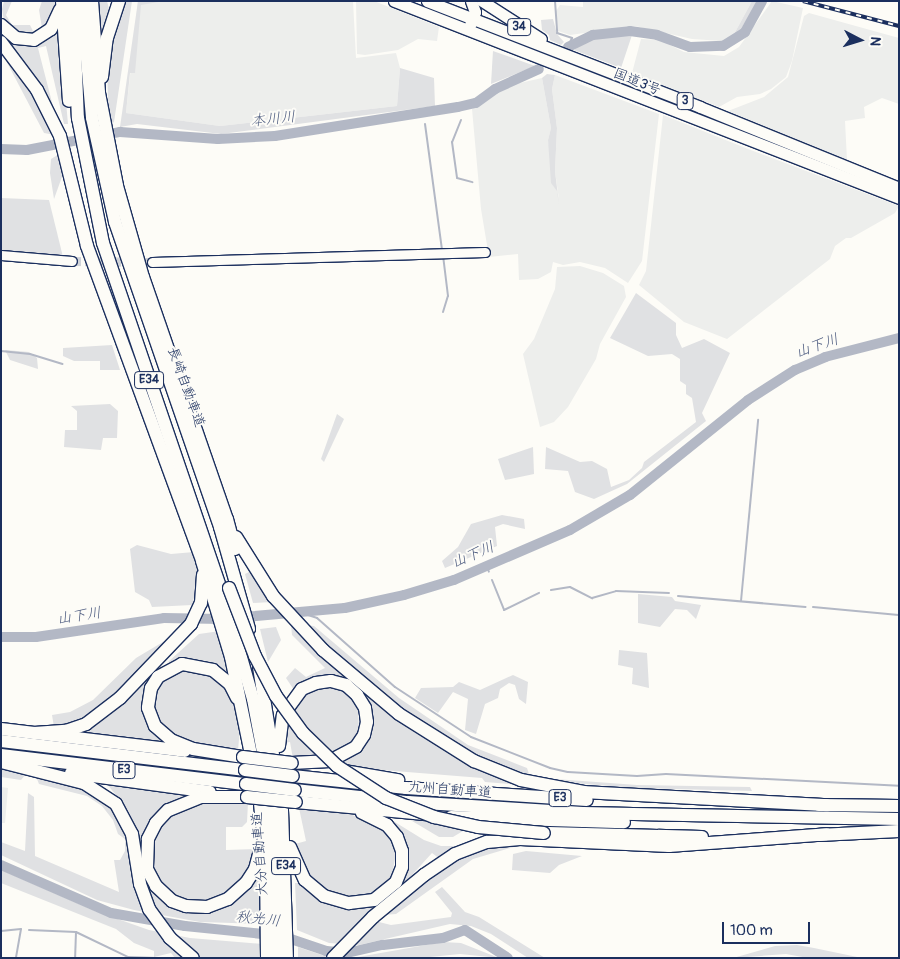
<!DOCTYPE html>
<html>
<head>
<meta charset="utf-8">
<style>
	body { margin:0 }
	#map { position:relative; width:900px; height:959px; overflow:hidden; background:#fdfcf7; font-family:Pangolin,"Klee One",sans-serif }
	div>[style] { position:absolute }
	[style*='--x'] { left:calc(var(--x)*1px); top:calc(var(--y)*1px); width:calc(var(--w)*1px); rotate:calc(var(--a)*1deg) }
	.built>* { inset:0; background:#edeeec }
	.green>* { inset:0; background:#e0e1e3 }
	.stream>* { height:2px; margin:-1px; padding:0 1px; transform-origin:1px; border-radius:1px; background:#b3b8c5 }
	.river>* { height:10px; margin:-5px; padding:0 5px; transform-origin:5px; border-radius:5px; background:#b3b8c5 }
	.tertiary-tunnel>* { height:9px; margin-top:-4.5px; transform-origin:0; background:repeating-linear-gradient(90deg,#d0d3d8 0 9px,transparent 0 13.5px) }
	.roads { filter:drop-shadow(1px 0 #1b2f5e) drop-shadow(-1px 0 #1b2f5e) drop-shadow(0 1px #1b2f5e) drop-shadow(0 -1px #1b2f5e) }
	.tertiary>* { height:9px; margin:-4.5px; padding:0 4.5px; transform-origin:4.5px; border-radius:4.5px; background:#fdfcf7 }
	.trunk>* { height:11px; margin:-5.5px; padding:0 5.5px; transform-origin:5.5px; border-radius:5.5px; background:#fdfcf7 }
	.motorway>* { height:12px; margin:-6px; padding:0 6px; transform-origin:6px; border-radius:6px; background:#fdfcf7 }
	.rail>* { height:4px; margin-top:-2px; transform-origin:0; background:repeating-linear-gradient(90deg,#fdfcf7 0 5.5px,#1b2f5e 0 11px); box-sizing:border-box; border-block:1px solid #1b2f5e }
	.bridges { filter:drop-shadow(1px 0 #1b2f5e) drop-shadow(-1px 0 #1b2f5e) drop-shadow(0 1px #1b2f5e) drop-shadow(0 -1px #1b2f5e) }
	.motorway-bridge>* { height:12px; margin:-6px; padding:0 6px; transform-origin:6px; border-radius:6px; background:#fdfcf7 }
	span { translate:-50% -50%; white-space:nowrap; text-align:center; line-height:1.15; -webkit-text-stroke:4px #fdfcf7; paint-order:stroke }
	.shield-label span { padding:1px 4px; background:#fdfcf7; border:1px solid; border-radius:4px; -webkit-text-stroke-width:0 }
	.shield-label { font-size:12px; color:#1b2f5e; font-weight:700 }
	.street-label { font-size:14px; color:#1b2f5e }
	.water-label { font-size:15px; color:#49587d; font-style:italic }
	.frame { position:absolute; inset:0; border:2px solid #1b2f5e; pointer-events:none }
	.north { position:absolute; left:835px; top:15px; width:50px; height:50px; -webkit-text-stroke:4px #fdfcf7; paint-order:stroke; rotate:95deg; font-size:14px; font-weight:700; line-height:20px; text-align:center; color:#1b2f5e }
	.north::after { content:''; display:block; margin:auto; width:18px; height:22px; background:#1b2f5e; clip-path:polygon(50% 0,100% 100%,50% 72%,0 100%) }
	.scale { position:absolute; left:722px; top:922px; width:88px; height:22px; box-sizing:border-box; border:2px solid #1b2f5e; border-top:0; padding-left:6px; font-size:15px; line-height:18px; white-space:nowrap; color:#1b2f5e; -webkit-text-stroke:4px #fdfcf7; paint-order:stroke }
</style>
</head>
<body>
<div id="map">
	<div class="built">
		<i style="clip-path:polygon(138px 1px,353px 1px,356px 58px,396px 53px,400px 68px,397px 106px,220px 126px,126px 113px)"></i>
		<i style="clip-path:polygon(356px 1px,374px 1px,439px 27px,437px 41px,418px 39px,398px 50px,365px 55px,357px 54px)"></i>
		<i style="clip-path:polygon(583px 1px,752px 1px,733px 36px,722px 41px,692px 39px,635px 26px,570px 35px,558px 31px,556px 11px,560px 5px,583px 7px)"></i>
		<i style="clip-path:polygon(772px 1px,803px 8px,792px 61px,786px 77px,771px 89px,760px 94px,737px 97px,719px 107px,632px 73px,641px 39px,660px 40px,684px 52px,724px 56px,739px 47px)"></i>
		<i style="clip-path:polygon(809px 13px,899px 38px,899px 104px,882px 98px,864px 107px,865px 118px,845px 121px,847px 160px,728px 111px,764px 97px,788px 77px,804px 16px)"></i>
		<i style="clip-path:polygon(555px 75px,659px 114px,642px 261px,628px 283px,605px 268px,580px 262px,563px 265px,553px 262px,551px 272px,538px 279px,519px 280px,518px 254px,489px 257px,481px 209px,472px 109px,511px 85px,542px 78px,551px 128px,548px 140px,559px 200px,555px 171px,557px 128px,552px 89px)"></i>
		<i style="clip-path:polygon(663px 115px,748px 149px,899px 206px,895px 213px,851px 238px,846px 238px,835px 246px,830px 259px,727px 339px,684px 322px,639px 285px,646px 271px)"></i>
		<i style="clip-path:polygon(580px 266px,603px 273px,624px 286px,626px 297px,600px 344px,596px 359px,568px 407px,554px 422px,540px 427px,523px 354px,534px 339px,555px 289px,557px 267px)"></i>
		<i style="clip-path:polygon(1px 787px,8px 788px,5px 823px,1px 823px)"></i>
	</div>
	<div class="green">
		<i style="clip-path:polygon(4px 1px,12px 1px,6px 15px,12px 25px,30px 25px,33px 31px,42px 28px,39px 10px,42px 1px,57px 1px,56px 9px,43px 32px,20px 35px,4px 21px,2px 9px)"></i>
		<i style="clip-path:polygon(98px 1px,107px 1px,109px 9px,99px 65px)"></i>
		<i style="clip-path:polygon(123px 1px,132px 1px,114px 122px,109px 126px,107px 69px)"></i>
		<i style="clip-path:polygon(138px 1px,164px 1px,141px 5px,135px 73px,130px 73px,126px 113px,220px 126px,397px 106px,400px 68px,434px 78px,435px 106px,221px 134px,137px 124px,120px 127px)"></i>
		<i style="clip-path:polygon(752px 1px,758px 1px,736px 37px,722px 41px,733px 36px)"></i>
		<i style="clip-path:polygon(553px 19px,557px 34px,564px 42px,561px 45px,550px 40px,549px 35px,542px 30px,541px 20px)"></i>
		<i style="clip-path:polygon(59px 24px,68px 124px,64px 124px,46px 46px,38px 48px,55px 114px,1px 37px,1px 30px,25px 45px)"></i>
		<i style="clip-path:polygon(614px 35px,632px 35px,621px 68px,574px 50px,584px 42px)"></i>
		<i style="clip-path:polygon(1px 51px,27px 84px,55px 135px,44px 133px)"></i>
		<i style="clip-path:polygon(493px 51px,535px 66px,491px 84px)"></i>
		<i style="clip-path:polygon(547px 74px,555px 75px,552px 89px,557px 128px,555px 171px,559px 205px,557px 191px,551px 183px,548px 140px,551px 128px,542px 78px)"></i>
		<i style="clip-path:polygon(61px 153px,63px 174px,54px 199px,50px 173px,51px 159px)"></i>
		<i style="clip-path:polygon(1px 198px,49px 200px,63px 257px,1px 251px)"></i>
		<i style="clip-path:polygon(636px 293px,676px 323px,676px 335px,682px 348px,704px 339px,730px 353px,702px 413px,706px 421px,627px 484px,594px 499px,575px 492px,568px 471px,545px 469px,546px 447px,580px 462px,592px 461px,607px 469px,611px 487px,629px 480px,642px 468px,644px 462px,696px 422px,692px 398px,686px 394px,686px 385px,680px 381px,680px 359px,672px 354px,648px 356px,610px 338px)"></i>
		<i style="clip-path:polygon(112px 345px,120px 370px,100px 370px,100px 361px,74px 361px,63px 356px,63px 348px)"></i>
		<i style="clip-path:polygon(5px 350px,29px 352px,37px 358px,38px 369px,10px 360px)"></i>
		<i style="clip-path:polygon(110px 404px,118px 411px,117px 438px,103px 438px,101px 450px,64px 447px,65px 430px,77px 430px,77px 411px,71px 406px)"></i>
		<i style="clip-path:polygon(337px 414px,344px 419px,324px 462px,321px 459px)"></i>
		<i style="clip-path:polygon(533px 447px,534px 474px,505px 480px,498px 459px)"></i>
		<i style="clip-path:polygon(502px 515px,524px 519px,525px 529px,503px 524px,495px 527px,497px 546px,445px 568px,442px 561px,458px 547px,471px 524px)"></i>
		<i style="clip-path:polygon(137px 545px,171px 554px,194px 552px,199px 580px,192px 605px,152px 607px,149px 600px,135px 592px,130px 549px)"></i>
		<i style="clip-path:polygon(249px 572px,272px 602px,253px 603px,245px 574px)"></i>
		<i style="clip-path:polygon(638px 594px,672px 597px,675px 601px,701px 605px,696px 619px,687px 610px,675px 609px,660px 627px,638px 623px)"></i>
		<i style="clip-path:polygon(291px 625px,350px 681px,294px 690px,286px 678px,295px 668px,306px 677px,325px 668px,292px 635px)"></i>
		<i style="clip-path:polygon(304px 625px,314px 626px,399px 698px,468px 745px,527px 768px,530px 777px,497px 767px,465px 750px,396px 706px)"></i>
		<i style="clip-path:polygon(276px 627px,281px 640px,268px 662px,260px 629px)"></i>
		<i style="clip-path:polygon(220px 631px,229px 668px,224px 671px,208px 661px,190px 659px,168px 662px,199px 634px)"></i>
		<i style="clip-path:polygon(173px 636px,97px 711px,76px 722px,54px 727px,52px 715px,70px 712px,93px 700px,136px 658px)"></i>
		<i style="clip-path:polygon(619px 650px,647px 653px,649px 688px,632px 684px,633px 668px,618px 665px)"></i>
		<i style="clip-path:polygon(190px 667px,220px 680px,233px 698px,240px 727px,238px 751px,183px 741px,166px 732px,156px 720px,153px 707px,156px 685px,164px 676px)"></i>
		<i style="clip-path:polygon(153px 674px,143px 695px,143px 710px,163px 740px,163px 744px,86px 735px,85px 730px,110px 715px)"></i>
		<i style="clip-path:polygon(513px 675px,528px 682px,526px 704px,519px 699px,515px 685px,509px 683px,500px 689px,498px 698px,485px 704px,476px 734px,465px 730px,468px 699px,453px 692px,438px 713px,415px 698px,421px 688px,453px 687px,459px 682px,480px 690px)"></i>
		<i style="clip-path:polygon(336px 686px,347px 693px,358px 707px,359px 733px,349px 748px,336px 755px,293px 759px,290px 742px,283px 743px,285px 722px,307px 691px)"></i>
		<i style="clip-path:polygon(359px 690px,414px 732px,471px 766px,523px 785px,485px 782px,482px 778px,332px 766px,348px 759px,361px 748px,368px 737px)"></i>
		<i style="clip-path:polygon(1px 767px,27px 773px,21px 780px,1px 777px)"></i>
		<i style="clip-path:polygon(35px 774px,94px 792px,121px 817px,146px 891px,146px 882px,159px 899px,171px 907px,202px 913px,228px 906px,261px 872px,262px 924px,200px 922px,134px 910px,97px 900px,1px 855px,1px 842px,25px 851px,28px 793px,34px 797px,35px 856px,119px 892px,114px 860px,120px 860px,125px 851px,125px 839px,118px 834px,113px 820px,102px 806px,87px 796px,39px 784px)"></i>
		<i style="clip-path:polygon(555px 779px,637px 785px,750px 787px,752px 791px,634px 788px,550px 781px)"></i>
		<i style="clip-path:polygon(107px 784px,183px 792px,183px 796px,166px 805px,147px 832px,140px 855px,136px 828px,128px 810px)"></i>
		<i style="clip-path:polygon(199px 801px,248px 803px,247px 822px,242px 827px,226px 827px,226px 850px,256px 849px,252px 864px,240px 883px,227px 895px,207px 902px,187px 902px,172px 896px,153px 873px,151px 845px,166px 818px,180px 808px)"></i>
		<i style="clip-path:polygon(299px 808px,350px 814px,375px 824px,390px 838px,396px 854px,391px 879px,381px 890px,369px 896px,339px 895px,323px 889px,308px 874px,295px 844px,306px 841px)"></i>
		<i style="clip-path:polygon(382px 818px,390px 819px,424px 840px,441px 846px,462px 846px,440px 859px,432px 853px,402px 886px,407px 860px)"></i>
		<i style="clip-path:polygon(407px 818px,476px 823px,453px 837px,439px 837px)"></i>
		<i style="clip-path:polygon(524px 844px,473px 859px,396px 914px,383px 915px,441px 867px,498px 845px)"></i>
		<i style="clip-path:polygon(526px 851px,582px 856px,559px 865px,550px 873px,512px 870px,513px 854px)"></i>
		<i style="clip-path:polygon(1px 870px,95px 911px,149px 930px,190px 938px,263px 944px,263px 958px,200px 958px,189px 950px,186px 958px,175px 958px,171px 953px,154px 957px,154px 951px,134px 943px,116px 929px,1px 883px)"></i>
		<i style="clip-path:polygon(295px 883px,302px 883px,317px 898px,343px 909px,378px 904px,352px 930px,375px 921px,391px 925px,451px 917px,452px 913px,435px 892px,442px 887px,465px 912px,479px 917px,545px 958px,528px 958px,491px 934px,471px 926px,450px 924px,359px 945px,329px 943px,297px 930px)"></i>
		<i style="clip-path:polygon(443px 942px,461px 943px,499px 958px,460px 954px,420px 958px,339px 958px,358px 957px)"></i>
		<i style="clip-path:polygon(797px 945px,814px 948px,862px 958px,808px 958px,786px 954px,733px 958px,775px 946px)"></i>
		<i style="clip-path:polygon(298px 947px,328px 957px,298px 958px)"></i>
	</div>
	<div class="stream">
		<i style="--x:555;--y:1;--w:32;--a:86"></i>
		<i style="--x:557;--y:33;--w:16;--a:18"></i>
		<i style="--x:572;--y:38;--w:10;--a:114"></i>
		<i style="--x:461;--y:120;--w:24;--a:112"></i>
		<i style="--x:452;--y:142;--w:36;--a:82"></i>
		<i style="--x:457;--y:178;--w:16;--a:15"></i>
		<i style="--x:425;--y:124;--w:127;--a:82.3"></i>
		<i style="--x:443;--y:312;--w:17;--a:-73"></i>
		<i style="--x:448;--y:296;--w:38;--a:-97"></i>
		<i style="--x:1;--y:351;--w:29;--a:6"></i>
		<i style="--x:30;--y:354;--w:34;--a:17"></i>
		<i style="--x:487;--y:567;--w:5;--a:68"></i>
		<i style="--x:492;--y:580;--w:32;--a:68"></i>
		<i style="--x:504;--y:610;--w:39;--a:-26"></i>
		<i style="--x:551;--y:590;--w:19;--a:-9"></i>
		<i style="--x:570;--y:587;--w:25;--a:27"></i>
		<i style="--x:592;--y:598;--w:25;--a:-16"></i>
		<i style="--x:616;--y:591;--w:53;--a:2.2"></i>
		<i style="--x:678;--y:596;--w:128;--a:4.9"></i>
		<i style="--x:741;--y:601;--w:182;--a:-84.6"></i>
		<i style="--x:813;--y:607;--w:86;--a:5.3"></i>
		<i style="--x:302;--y:613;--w:16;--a:18"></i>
		<i style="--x:317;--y:618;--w:104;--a:41.5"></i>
		<i style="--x:395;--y:687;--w:91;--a:33.3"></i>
		<i style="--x:471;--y:737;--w:85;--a:21.4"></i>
		<i style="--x:550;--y:768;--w:18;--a:13"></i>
		<i style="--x:568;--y:772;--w:69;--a:3.3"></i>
		<i style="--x:637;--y:776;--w:29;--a:-4"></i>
		<i style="--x:666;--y:774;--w:233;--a:2.9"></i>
		<i style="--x:29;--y:930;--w:47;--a:2.4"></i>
		<i style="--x:76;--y:932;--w:26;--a:92"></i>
		<i style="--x:1;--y:931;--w:20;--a:-6"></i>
		<i style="--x:21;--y:929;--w:29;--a:100"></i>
		<i style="--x:76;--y:932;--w:58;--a:25.7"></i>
		<i style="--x:128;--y:957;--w:28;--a:2"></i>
	</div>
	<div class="river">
		<i style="--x:568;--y:47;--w:28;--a:-26"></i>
		<i style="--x:593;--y:35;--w:37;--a:-6"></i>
		<i style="--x:630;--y:31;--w:27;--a:8"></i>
		<i style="--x:657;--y:35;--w:35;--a:20"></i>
		<i style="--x:690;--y:47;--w:33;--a:-2"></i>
		<i style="--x:723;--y:46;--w:26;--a:-32"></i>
		<i style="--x:745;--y:32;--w:35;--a:-61"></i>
		<i style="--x:1;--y:149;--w:26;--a:2"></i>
		<i style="--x:27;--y:150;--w:95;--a:-11"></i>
		<i style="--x:120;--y:132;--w:98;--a:4.1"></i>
		<i style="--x:218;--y:139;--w:57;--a:-3"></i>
		<i style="--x:275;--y:136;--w:185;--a:-9"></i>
		<i style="--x:458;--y:107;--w:18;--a:-13"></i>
		<i style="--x:476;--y:103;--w:24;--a:-36"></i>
		<i style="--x:495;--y:89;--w:48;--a:-24.4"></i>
		<i style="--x:1;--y:637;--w:35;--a:0"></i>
		<i style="--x:36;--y:637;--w:129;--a:-8.4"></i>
		<i style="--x:164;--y:618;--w:58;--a:1"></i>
		<i style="--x:222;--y:619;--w:123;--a:-5.1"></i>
		<i style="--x:345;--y:608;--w:60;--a:-12.4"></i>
		<i style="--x:404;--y:595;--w:52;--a:-16.7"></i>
		<i style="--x:454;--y:580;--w:126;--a:-23.3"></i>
		<i style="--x:570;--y:530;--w:69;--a:-30.3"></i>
		<i style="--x:630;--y:495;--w:151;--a:-38.8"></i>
		<i style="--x:748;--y:400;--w:56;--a:-32.6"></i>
		<i style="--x:795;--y:370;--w:33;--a:-23"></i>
		<i style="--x:825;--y:357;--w:76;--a:-14.4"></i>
		<i style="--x:1;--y:865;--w:120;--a:23.6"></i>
		<i style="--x:111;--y:913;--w:75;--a:10"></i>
		<i style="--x:185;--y:926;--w:98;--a:5.9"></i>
		<i style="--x:282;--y:936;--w:46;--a:18.8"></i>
		<i style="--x:326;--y:951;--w:21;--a:5"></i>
		<i style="--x:347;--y:953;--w:37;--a:-13"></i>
		<i style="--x:383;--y:945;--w:60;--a:-6.7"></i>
		<i style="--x:443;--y:938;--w:23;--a:-20"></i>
		<i style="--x:465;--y:930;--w:51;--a:33.1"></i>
	</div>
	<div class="tertiary-tunnel">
		<i style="--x:72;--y:261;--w:80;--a:0.7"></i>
	</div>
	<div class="roads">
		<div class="tertiary">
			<i style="--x:1;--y:255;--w:71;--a:4.8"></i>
			<i style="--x:152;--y:262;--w:333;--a:-1.7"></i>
		</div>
		<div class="trunk">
			<i style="--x:394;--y:1;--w:542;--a:21.31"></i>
			<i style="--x:427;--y:1;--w:293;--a:21.2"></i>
			<i style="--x:700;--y:107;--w:215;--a:22.1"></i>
			<i style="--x:482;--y:1;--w:70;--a:32.8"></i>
			<i style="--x:470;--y:25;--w:14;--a:-69"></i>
			<i style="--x:475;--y:12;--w:12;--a:-110"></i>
		</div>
		<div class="motorway">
			<i style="--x:62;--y:1;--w:100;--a:86"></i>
			<i style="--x:73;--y:1;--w:117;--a:87.6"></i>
			<i style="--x:78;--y:118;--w:127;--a:78.7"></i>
			<i style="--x:103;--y:243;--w:375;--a:71.2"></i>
			<i style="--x:224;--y:598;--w:105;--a:74"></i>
			<i style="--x:253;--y:699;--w:70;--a:79.3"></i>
			<i style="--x:82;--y:1;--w:117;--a:85.1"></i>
			<i style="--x:92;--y:118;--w:107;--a:77.5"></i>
			<i style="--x:115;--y:222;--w:323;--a:71"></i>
			<i style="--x:220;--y:527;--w:106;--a:74.1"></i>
			<i style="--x:92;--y:1;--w:92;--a:85.6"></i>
			<i style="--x:99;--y:93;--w:95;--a:79"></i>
			<i style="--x:117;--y:186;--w:95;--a:74.1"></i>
			<i style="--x:143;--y:277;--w:256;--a:70.9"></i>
			<i style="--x:227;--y:519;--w:31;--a:75"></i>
			<i style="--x:1;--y:25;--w:20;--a:41"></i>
			<i style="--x:16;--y:38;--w:18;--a:6"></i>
			<i style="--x:34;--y:40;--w:20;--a:-33"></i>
			<i style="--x:51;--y:29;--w:21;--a:-65"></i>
			<i style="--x:1;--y:42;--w:60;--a:53.1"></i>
			<i style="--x:37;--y:90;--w:51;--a:63.4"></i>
			<i style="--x:60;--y:136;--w:113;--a:76.2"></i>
			<i style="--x:87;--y:246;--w:335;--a:69.9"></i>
			<i style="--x:202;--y:561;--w:100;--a:73.2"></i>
			<i style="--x:231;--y:657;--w:140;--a:78.4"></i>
			<i style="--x:259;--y:794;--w:68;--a:84.1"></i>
			<i style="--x:266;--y:862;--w:96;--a:89.4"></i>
			<i style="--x:102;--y:77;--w:39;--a:-83"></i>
			<i style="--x:107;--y:38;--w:39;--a:-72"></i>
			<i style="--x:236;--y:537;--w:70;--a:57.9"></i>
			<i style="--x:273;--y:596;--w:74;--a:47.2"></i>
			<i style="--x:323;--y:650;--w:99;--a:40.1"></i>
			<i style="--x:399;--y:714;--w:89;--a:32.1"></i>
			<i style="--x:474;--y:761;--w:51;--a:22"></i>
			<i style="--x:521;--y:780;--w:64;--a:10.8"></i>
			<i style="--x:584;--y:792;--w:243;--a:3.1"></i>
			<i style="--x:259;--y:667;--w:145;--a:80.9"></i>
			<i style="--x:282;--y:810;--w:148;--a:88.1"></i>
			<i style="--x:237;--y:698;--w:16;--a:-117"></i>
			<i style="--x:230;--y:684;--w:22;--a:-141"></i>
			<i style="--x:213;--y:670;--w:32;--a:-169"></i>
			<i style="--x:182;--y:664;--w:27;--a:152"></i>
			<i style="--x:158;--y:677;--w:13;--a:122"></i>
			<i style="--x:151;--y:688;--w:20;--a:99"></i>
			<i style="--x:148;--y:708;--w:19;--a:69"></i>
			<i style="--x:155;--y:726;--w:21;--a:41"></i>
			<i style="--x:171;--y:740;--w:24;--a:22"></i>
			<i style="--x:193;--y:749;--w:51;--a:9.1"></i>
			<i style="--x:1;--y:729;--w:185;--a:6.8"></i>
			<i style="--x:34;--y:733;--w:32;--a:-4"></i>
			<i style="--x:66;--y:731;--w:21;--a:-19"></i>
			<i style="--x:86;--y:724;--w:43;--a:-37.4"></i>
			<i style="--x:120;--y:698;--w:103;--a:-46.2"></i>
			<i style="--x:191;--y:624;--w:23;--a:-65"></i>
			<i style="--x:201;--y:603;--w:28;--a:-86"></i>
			<i style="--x:1;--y:741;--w:246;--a:6.8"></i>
			<i style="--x:279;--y:746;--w:31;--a:-83"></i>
			<i style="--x:283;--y:715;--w:32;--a:-54"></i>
			<i style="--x:302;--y:689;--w:15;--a:-23"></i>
			<i style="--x:316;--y:683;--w:15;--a:-8"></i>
			<i style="--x:331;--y:681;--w:16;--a:15"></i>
			<i style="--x:346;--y:685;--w:15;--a:42"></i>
			<i style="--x:357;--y:695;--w:15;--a:58"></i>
			<i style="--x:365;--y:708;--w:14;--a:82"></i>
			<i style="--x:367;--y:722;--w:13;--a:103"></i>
			<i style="--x:364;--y:735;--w:14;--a:124"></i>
			<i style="--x:356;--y:747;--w:30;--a:152"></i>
			<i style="--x:330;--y:761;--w:38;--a:177"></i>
			<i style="--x:1;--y:755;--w:247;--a:6.8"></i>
			<i style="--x:1;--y:762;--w:86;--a:14.2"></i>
			<i style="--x:84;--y:783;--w:38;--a:33"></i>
			<i style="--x:116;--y:804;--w:34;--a:62"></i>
			<i style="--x:132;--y:834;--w:51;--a:80.9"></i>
			<i style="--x:140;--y:884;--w:27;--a:70"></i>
			<i style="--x:149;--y:909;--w:36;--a:54"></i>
			<i style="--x:170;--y:938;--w:30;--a:41"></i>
			<i style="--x:344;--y:771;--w:55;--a:9.5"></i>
			<i style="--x:71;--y:773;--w:140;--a:7.8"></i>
			<i style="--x:293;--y:776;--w:114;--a:6.1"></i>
			<i style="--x:406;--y:788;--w:181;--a:3.8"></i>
			<i style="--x:295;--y:790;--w:114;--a:6.1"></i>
			<i style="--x:408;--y:802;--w:175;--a:3.6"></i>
			<i style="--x:583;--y:813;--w:316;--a:1.1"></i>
			<i style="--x:270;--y:791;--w:89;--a:85.5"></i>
			<i style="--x:277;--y:880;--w:78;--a:90"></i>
			<i style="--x:247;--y:797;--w:46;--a:180"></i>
			<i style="--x:201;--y:797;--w:35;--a:158"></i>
			<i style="--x:168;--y:810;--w:18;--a:133"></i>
			<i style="--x:156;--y:823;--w:18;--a:117"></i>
			<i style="--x:148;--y:839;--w:30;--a:92"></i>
			<i style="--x:147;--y:869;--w:19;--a:62"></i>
			<i style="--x:156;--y:886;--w:22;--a:43"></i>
			<i style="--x:172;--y:901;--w:15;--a:20"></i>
			<i style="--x:186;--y:906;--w:21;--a:3"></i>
			<i style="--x:207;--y:907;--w:22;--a:-21"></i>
			<i style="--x:228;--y:899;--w:24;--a:-42"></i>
			<i style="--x:246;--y:883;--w:17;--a:-57"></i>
			<i style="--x:255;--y:869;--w:24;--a:-75"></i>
			<i style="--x:296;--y:802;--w:129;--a:5.4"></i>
			<i style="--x:819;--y:805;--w:80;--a:0.7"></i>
			<i style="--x:451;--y:817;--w:173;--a:1.7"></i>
			<i style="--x:549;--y:833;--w:153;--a:1.5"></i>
			<i style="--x:819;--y:835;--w:80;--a:-2.9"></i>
			<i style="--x:290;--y:847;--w:36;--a:66"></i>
			<i style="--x:305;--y:880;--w:25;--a:40"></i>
			<i style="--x:324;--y:896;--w:26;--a:16"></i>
			<i style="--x:349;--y:903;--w:25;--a:-7"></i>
			<i style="--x:374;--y:900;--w:28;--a:-39"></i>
			<i style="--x:396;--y:882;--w:16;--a:-68"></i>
			<i style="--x:402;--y:867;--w:16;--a:-90"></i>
			<i style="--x:402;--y:851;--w:15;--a:-110"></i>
			<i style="--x:397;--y:837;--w:16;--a:-130"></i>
			<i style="--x:387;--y:825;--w:28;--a:-154"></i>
			<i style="--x:333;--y:958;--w:57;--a:-45.7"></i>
			<i style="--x:373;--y:917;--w:66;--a:-39.5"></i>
			<i style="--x:424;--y:875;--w:37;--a:-34"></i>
			<i style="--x:455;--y:854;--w:34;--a:-21"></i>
			<i style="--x:487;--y:842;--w:33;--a:-5"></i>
			<i style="--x:520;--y:839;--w:149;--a:2.7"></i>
			<i style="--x:669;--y:846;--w:158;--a:-4.3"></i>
		</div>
	</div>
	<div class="rail">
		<i style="--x:803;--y:1;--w:99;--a:14.6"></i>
	</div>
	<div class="bridges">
		<div class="motorway-bridge">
			<i style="--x:229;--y:588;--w:73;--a:69.1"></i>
			<i style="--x:255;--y:656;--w:45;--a:62.3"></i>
			<i style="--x:276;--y:696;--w:46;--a:53.9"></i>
			<i style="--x:303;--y:733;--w:47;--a:44.1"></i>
			<i style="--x:337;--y:766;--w:59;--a:33.1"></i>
			<i style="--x:386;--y:798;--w:52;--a:21.6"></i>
			<i style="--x:434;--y:817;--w:45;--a:12.8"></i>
			<i style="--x:478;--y:827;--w:66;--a:5.2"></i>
			<i style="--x:243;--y:757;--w:49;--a:7"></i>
			<i style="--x:245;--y:770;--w:48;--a:7.1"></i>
			<i style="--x:246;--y:784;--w:49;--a:7"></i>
			<i style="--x:247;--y:797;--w:49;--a:5.8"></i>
		</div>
	</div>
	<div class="shield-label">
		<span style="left:519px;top:27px">34</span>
		<span style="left:685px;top:101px">3</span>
		<span style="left:149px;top:380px">E34</span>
		<span style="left:124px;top:770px">E3</span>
		<span style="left:560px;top:798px">E3</span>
		<span style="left:286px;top:866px">E34</span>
	</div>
	<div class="street-label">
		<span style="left:637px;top:82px;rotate:22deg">国道3号</span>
		<span style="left:186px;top:387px;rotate:70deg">長崎自動車道</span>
		<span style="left:450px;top:790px;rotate:4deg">九州自動車道</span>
		<span style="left:260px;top:854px;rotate:-94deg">大分自動車道</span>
	</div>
	<div class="water-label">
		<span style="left:273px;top:119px;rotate:-6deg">本川川</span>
		<span style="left:817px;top:346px;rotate:-19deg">山下川</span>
		<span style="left:473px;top:555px;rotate:-23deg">山下川</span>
		<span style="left:79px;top:616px;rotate:-9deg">山下川</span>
		<span style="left:258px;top:919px;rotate:6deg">秋光川</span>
	</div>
	<div class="frame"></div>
	<div class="north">N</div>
	<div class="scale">100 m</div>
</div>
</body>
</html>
